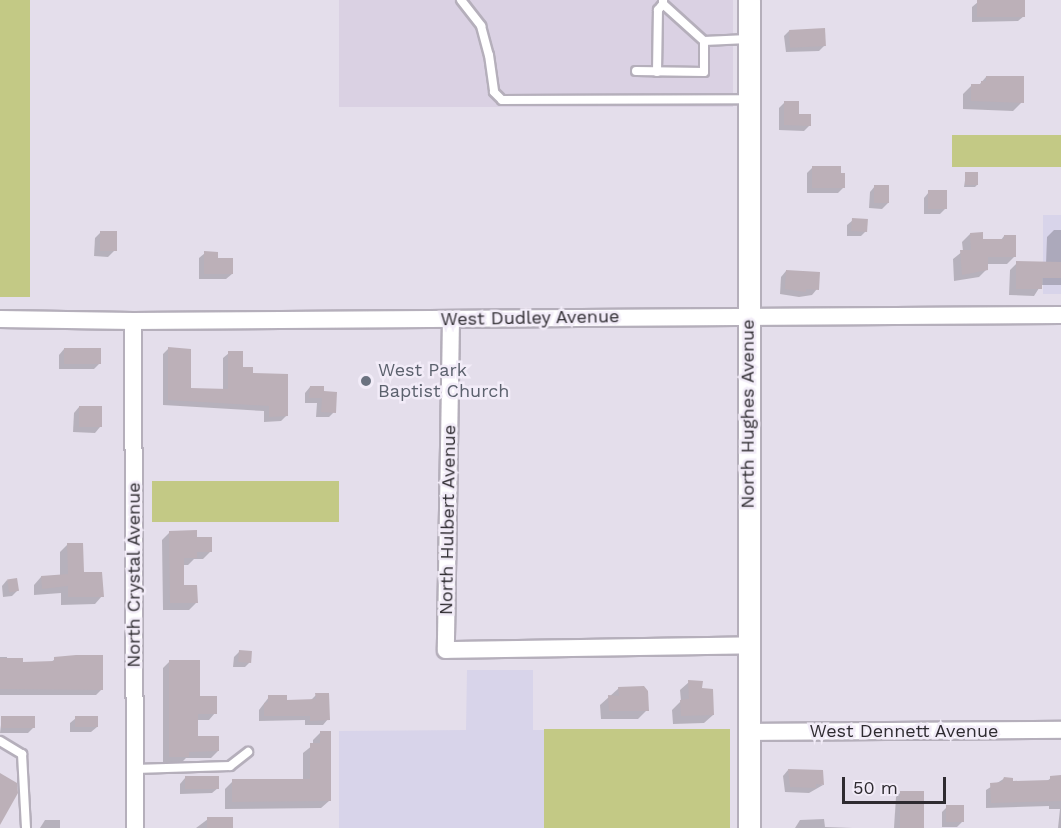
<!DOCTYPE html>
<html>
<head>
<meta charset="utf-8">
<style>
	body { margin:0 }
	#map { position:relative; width:1061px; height:828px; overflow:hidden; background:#e4deeb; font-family:"Work Sans",sans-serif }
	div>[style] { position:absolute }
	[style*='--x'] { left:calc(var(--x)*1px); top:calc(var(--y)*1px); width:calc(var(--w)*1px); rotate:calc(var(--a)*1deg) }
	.commercial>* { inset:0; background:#d8d4ea; transform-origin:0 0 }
	.built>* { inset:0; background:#dad1e3; transform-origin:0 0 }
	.green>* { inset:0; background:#c3c985; transform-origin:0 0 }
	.shadow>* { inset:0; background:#0003 }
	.building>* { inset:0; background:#bcb0b8; transform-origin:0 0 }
	.roads { filter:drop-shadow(2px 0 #b5afbb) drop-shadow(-2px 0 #b5afbb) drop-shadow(0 2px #b5afbb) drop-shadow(0 -2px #b5afbb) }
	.service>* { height:8px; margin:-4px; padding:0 4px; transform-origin:4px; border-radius:4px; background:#fff }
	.minor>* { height:16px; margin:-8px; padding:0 8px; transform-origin:8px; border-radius:8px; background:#fff }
	.tertiary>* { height:21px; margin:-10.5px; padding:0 10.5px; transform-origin:10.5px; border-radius:10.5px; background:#fff }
	.dots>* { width:16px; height:16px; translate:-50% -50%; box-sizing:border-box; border:3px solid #f2ecf8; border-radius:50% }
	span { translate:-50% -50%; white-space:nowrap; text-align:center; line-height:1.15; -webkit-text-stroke:5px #f2ecf8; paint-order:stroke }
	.street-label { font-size:18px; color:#2e2b30 }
	.worship-label { font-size:18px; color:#5b616d }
	.left { translate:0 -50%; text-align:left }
	.scale { position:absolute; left:842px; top:777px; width:104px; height:27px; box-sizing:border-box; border:3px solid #2e2b30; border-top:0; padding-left:8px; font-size:18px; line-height:21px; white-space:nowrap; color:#2e2b30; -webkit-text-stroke:4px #f2ecf8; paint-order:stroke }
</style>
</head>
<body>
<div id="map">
	<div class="commercial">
		<i style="left:1043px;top:215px;width:18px;height:79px"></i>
		<i style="clip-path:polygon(467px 670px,533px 670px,533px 730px,544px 730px,544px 828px,339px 828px,339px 731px,466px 730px)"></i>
	</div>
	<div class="built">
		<i style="left:339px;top:0;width:394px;height:107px"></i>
	</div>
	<div class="green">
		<i style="left:0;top:0;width:30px;height:297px"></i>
		<i style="left:1061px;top:135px;width:32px;height:109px;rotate:90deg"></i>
		<i style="left:339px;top:481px;width:41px;height:187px;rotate:90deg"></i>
		<i style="left:730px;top:729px;width:99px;height:186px;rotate:90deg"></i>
	</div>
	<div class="shadow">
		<i style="clip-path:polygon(978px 2px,1024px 16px,1018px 21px,972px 22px,972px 7px)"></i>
		<i style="clip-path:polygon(789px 31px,824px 46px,819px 51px,786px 52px,784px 36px)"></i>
		<i style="clip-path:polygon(986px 77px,1022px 102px,1013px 111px,963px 109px,963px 94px,972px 85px,979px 85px)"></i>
		<i style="clip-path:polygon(784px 103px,810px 125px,804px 131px,779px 130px,779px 108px)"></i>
		<i style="clip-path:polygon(812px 168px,844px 187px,838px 193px,807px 193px,807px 173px)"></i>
		<i style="clip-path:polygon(966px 174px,977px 185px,975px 187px,964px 187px)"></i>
		<i style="clip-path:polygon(875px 186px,888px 203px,882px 209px,869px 208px,870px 192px)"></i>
		<i style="clip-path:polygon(929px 192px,946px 208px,940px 214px,924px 214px,924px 198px)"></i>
		<i style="clip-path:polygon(853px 220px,866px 231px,861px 236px,847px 236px,847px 225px)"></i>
		<i style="clip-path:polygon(1054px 230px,1061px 230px,1061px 285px,1041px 285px,1034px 296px,1009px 295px,1010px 270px,1017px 263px,1046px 264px,1047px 237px)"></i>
		<i style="clip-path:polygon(101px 232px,114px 251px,108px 257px,94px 256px,95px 238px)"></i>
		<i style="clip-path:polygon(970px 234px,982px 240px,1001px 240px,1004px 236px,1015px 256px,1007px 264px,987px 264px,987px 269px,979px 277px,954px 281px,953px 259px,963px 251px,962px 242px)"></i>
		<i style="clip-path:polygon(205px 253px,216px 260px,232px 274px,226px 279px,199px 279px,199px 258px)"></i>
		<i style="clip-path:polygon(786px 271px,817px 289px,812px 295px,799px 297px,780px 294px,781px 277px)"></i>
		<i style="clip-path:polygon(64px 349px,99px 364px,94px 369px,59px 369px,59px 355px)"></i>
		<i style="clip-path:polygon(168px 349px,189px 389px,223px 390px,223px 358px,229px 353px,242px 369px,252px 374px,287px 415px,281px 421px,264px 422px,264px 411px,163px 405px,163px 354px)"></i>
		<i style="clip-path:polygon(310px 387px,323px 393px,334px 412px,329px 417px,316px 417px,317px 403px,305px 403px,305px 393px)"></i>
		<i style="clip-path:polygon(79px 407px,100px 427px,95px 433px,73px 432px,74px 413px)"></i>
		<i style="clip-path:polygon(170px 532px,195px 538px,211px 551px,203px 559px,194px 559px,188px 565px,183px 565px,183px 586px,196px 603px,189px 610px,163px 610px,162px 540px)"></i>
		<i style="clip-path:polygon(68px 544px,82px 574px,102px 596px,95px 604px,61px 605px,61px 593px,34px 595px,34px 585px,41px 577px,60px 576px,60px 552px)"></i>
		<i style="clip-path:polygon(7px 580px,17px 591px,12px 596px,3px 597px,2px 586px)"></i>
		<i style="clip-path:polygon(239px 652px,250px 662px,245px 667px,233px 667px,234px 657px)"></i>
		<i style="clip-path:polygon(0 657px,7px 657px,7px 660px,22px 664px,50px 663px,55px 659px,102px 689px,96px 695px,0 695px)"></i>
		<i style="clip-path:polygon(170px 661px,199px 698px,215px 713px,209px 720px,196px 720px,196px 738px,218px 751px,211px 758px,186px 758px,181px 763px,163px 763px,163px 668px)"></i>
		<i style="clip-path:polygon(689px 682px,701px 690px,713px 715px,704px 723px,673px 724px,672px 710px,681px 701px,680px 690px)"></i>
		<i style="clip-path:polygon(619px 688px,647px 710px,638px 719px,601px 719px,600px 705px)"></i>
		<i style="clip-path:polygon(316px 695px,328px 719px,323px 725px,305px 725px,305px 720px,259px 721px,259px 710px,269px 697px,285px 702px,311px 700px)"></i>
		<i style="clip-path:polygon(2px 717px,33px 728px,28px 733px,0 733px)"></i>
		<i style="clip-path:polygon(76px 718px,97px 727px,91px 732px,70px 732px,70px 723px)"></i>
		<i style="clip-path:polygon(321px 732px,329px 801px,321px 808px,225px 809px,225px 789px,233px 781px,303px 780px,303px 753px,313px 745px,313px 740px)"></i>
		<i style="clip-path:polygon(788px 770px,823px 785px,809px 793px,785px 792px,783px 776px)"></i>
		<i style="clip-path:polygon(1061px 777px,1061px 828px,1058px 828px,1060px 809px,1049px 809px,1049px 806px,986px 808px,986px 790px,1005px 778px,1011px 783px,1047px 781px,1051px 778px)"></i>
		<i style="clip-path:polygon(185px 778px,218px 788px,212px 793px,180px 794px,180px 784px)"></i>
		<i style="clip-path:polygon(900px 793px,923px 828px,894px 828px,896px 797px)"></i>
		<i style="clip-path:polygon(947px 807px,963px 821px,957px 827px,942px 827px,942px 812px)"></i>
		<i style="clip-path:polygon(208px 819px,232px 828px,196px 828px)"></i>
		<i style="clip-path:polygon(824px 819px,825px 827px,853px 828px,795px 828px,800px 820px)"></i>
		<i style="clip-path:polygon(45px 820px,60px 820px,60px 828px,40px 828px)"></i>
	</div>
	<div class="building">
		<i style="left:977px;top:0;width:48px;height:17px"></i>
		<i style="left:825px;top:28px;width:18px;height:36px;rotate:87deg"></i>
		<i style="clip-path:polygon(986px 76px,1024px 76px,1024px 103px,971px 101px,971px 84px,981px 84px,981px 81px,986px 81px)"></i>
		<i style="clip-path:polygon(784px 101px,799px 101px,799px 114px,811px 114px,811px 126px,784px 125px)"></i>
		<i style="clip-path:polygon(812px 166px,841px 166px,841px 173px,845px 173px,845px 188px,812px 188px)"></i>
		<i style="left:965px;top:172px;width:13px;height:13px"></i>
		<i style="left:874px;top:185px;width:15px;height:18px"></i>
		<i style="left:947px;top:190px;width:19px;height:19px;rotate:90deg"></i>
		<i style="left:852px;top:218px;width:16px;height:13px;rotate:4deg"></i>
		<i style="left:100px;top:231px;width:17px;height:20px"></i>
		<i style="clip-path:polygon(983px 232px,983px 239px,1004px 239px,1004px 235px,1016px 235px,1016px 257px,988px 257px,988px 270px,962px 275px,960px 250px,971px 250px,970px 233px)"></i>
		<i style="clip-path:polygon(204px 251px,218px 252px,218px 258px,233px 258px,233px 274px,204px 274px)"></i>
		<i style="clip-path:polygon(1016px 261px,1061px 262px,1061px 278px,1042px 278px,1042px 289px,1016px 289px)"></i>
		<i style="clip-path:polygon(786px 270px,820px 272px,819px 290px,806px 289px,806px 292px,785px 289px)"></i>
		<i style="clip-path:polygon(168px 347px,191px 349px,191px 388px,228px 389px,228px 351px,243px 351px,243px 367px,253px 367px,253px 373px,288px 374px,288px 416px,269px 417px,269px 406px,168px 400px)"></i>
		<i style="left:64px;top:348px;width:37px;height:16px"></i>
		<i style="clip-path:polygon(310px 386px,324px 386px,324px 391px,337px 392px,336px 413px,321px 412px,322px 398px,309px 398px)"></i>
		<i style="left:79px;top:406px;width:23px;height:21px"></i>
		<i style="clip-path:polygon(197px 530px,197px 537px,212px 537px,212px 552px,197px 552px,197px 558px,184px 558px,184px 585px,197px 585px,198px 603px,170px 603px,169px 531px)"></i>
		<i style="clip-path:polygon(67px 543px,83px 543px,84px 572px,102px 572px,104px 597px,68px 597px,68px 586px,42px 589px,41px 576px,68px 574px)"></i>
		<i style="left:17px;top:578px;width:13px;height:10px;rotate:81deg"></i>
		<i style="left:239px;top:650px;width:13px;height:12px;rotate:4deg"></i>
		<i style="clip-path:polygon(76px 655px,103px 655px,103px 690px,0 689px,0 658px,23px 658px,23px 662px,54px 661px,54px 657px)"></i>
		<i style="clip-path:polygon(169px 660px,200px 660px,200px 696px,217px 696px,217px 714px,198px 714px,198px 736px,219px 736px,219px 751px,189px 752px,189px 757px,169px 757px)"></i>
		<i style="clip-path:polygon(688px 680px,703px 681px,702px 688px,713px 689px,714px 715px,681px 716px,680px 700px,689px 699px)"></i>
		<i style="clip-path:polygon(644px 686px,648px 691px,649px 711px,609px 711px,608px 695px,619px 696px,618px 687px)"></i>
		<i style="clip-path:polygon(315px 693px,329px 693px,330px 720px,310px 721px,310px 716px,264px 716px,264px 703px,268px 702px,268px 695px,287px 695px,287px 700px,316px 699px)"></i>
		<i style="left:1px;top:716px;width:34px;height:12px"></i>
		<i style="left:75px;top:716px;width:23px;height:11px"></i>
		<i style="clip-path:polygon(320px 731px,331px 731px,331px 801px,232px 802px,232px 779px,310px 779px,310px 743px,320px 743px)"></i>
		<i style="clip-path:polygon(788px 769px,823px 770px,824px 785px,816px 784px,816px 788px,790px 787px)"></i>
		<i style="clip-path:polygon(0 773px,17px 783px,18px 793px,0 825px)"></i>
		<i style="clip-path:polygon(1061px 775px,1061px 801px,991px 803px,990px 783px,1002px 782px,1004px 777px,1013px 778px,1013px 781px,1050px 780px,1050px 776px)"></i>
		<i style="left:219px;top:776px;width:13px;height:34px;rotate:90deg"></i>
		<i style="left:900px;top:791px;width:24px;height:37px"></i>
		<i style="left:964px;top:805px;width:17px;height:18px;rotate:90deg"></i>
		<i style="left:207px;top:817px;width:26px;height:11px"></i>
	</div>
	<div class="roads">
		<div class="service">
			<i style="--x:461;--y:0;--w:33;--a:52"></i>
			<i style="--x:481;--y:26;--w:30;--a:75"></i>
			<i style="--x:489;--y:55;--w:37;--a:82"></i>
			<i style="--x:494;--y:92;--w:11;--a:45"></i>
			<i style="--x:502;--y:100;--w:245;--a:-0.2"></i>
			<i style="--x:663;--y:0;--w:4;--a:90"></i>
			<i style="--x:663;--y:4;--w:55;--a:42.1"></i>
			<i style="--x:704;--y:41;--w:44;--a:-2.6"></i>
			<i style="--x:636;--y:71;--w:68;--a:0.8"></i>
			<i style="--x:704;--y:72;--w:31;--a:-90"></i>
			<i style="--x:657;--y:72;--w:62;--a:-89.1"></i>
			<i style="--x:658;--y:10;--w:8;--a:-50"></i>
			<i style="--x:0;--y:741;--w:26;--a:31"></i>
			<i style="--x:22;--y:754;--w:74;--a:86.9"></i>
			<i style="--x:135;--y:769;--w:95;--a:-1.8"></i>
			<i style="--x:230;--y:766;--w:23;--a:-38"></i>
		</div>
		<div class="minor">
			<i style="--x:0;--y:319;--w:133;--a:0.9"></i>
			<i style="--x:133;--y:321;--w:928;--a:-0.37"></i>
			<i style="--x:451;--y:319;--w:331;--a:90.9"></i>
			<i style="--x:446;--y:650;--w:302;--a:-0.9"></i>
			<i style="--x:133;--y:321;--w:507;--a:89.77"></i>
			<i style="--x:748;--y:732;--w:313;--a:-0.4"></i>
		</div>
		<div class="tertiary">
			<i style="--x:749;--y:828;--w:828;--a:-90"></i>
		</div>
	</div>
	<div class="dots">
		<i style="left:366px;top:381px;background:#6b7280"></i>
	</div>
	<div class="street-label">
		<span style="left:530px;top:318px;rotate:-1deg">West Dudley Avenue</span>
		<span style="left:748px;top:414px;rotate:-90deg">North Hughes Avenue</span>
		<span style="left:448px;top:520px;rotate:-89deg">North Hulbert Avenue</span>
		<span style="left:134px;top:575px;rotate:-90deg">North Crystal Avenue</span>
		<span style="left:904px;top:731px">West Dennett Avenue</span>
	</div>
	<div class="worship-label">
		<span class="left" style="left:378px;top:381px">West Park<br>Baptist Church</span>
	</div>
	<div class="scale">50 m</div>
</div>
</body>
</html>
